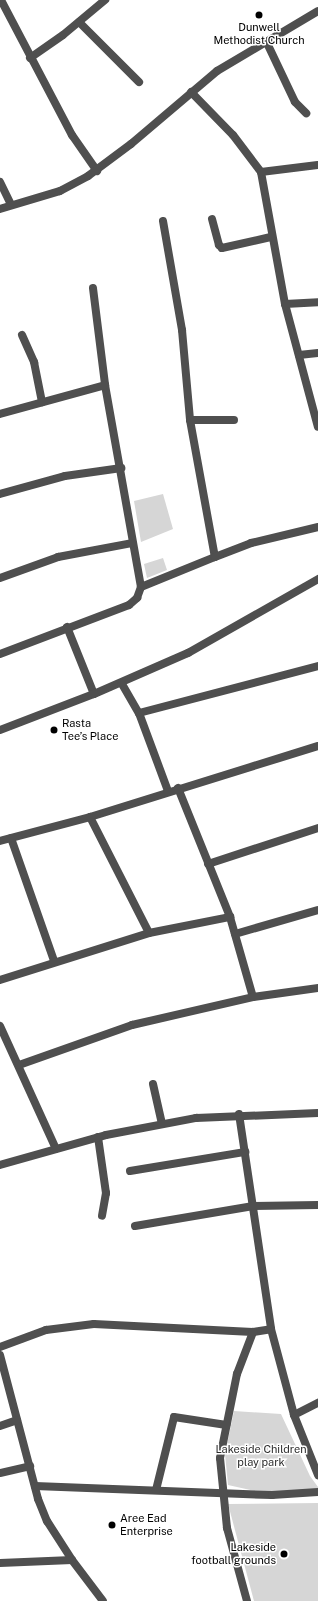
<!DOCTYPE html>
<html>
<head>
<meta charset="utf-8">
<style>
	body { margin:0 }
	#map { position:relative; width:318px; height:1601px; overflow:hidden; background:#fff; font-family:"Public Sans",sans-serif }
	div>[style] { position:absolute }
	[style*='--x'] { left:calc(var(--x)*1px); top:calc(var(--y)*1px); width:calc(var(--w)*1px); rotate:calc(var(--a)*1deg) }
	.green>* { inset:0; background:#d6d6d6 }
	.street>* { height:8px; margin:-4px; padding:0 4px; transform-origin:4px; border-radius:4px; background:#4f4f4f }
	.dots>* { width:11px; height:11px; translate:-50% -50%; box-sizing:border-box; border:2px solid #fff; border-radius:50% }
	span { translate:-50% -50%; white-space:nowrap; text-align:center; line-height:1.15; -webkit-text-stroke:3px #fff; paint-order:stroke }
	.poi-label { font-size:11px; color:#000 }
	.left { translate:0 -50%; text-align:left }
	.right { translate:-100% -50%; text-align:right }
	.park-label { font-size:11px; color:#2d2d2d }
</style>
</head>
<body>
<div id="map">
	<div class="green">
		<i style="clip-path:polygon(163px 494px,173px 529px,141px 542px,134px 501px)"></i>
		<i style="clip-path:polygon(163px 558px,167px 570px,147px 578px,144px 564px)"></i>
		<i style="clip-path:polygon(234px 1411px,281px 1414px,310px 1476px,318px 1487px,318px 1492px,272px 1495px,228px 1485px,225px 1454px)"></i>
		<i style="clip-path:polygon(318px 1503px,318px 1601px,254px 1601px,228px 1504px)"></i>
	</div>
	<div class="street">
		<i style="--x:1;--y:0;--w:153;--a:62.3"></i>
		<i style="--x:72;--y:135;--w:44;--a:55.2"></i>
		<i style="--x:79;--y:22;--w:85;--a:45"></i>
		<i style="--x:267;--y:43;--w:65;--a:64.6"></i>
		<i style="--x:295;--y:102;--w:16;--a:45"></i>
		<i style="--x:30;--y:58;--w:40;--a:-34.9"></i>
		<i style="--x:63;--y:35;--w:55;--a:-39.8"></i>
		<i style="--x:191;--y:92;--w:60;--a:45.7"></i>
		<i style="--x:233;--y:135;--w:46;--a:52.9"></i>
		<i style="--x:261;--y:172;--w:134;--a:79.7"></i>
		<i style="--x:285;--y:304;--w:127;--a:75"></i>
		<i style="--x:261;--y:172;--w:57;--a:-7"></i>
		<i style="--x:0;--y:182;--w:25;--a:64"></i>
		<i style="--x:0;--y:209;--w:63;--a:-16.7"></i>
		<i style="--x:60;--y:191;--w:32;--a:-28"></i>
		<i style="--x:88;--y:176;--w:54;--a:-36.7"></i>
		<i style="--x:131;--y:144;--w:113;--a:-40.3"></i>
		<i style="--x:217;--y:71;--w:117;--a:-30.7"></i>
		<i style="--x:212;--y:219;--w:27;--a:75"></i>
		<i style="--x:219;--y:245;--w:4;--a:45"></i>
		<i style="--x:222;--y:248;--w:50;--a:-12.7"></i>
		<i style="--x:163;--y:221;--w:111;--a:80.1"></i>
		<i style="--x:182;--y:330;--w:90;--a:84.9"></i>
		<i style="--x:190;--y:420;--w:139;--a:79.7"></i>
		<i style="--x:93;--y:288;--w:98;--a:82.9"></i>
		<i style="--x:105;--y:385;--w:205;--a:79.9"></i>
		<i style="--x:285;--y:304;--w:33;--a:-3"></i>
		<i style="--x:22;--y:335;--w:30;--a:66"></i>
		<i style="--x:34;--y:362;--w:41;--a:78.7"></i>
		<i style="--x:299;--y:355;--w:19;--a:-6"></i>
		<i style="--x:0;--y:414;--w:109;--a:-15.4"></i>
		<i style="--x:190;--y:420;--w:44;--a:0"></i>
		<i style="--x:0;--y:494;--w:67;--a:-15.5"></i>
		<i style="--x:65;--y:476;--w:57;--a:-8.1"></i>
		<i style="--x:0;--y:578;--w:62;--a:-19.9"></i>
		<i style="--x:58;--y:557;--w:75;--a:-10.7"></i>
		<i style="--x:67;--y:627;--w:72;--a:68.1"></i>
		<i style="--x:94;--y:694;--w:103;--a:-23.6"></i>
		<i style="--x:188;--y:653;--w:150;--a:-29.6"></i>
		<i style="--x:0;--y:654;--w:138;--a:-20.8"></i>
		<i style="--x:129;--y:605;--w:11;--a:-41"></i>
		<i style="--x:137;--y:598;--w:12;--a:-70"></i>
		<i style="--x:141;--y:587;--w:80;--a:-22.1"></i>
		<i style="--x:215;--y:557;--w:39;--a:-21"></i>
		<i style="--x:251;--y:543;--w:69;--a:-13.4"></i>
		<i style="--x:122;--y:684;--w:34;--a:60"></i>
		<i style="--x:139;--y:713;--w:83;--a:69.6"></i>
		<i style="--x:139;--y:713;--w:185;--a:-14.7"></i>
		<i style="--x:0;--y:730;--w:101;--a:-21"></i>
		<i style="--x:178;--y:788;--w:139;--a:68"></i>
		<i style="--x:230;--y:917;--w:83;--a:74"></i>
		<i style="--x:90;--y:817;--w:130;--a:63"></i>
		<i style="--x:11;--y:838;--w:130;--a:70.7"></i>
		<i style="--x:0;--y:841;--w:93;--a:-14.9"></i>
		<i style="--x:90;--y:817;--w:239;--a:-17.3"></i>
		<i style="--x:208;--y:864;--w:116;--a:-18.1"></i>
		<i style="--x:235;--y:934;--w:86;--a:-16.1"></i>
		<i style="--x:0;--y:980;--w:156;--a:-17.5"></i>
		<i style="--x:149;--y:933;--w:83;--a:-11.2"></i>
		<i style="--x:0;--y:1026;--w:135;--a:65.5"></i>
		<i style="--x:19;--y:1065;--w:120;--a:-19.5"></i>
		<i style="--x:132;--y:1025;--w:124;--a:-13"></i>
		<i style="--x:253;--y:997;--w:66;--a:-7.9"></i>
		<i style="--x:153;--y:1084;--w:41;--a:77.3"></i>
		<i style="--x:239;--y:1114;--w:217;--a:81.5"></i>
		<i style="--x:271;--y:1329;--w:89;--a:75"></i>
		<i style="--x:294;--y:1415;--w:65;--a:68.2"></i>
		<i style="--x:98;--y:1137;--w:57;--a:81.9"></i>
		<i style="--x:106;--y:1193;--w:23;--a:100"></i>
		<i style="--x:0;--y:1165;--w:110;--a:-15.8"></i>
		<i style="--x:106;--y:1135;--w:92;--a:-10.7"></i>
		<i style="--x:196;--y:1118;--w:122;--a:-2.3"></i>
		<i style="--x:130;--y:1171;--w:117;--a:-9.4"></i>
		<i style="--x:135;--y:1226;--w:120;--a:-9.6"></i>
		<i style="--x:253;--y:1206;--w:65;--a:-0.9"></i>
		<i style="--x:0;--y:1347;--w:49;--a:-20.3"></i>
		<i style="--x:46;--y:1330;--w:48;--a:-7.1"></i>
		<i style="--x:94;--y:1324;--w:159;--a:2.9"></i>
		<i style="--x:253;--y:1332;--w:18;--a:-9"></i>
		<i style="--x:0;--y:1355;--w:149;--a:75.2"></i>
		<i style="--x:38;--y:1499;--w:24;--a:68"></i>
		<i style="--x:47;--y:1521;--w:46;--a:57.3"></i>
		<i style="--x:72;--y:1560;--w:51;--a:52.9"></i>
		<i style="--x:294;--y:1415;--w:27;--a:-27"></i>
		<i style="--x:0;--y:1426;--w:18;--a:-19"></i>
		<i style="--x:0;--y:1473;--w:31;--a:-13"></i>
		<i style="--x:35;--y:1486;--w:237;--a:2.2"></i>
		<i style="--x:272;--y:1495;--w:46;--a:-3.7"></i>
		<i style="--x:156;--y:1490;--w:75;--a:-76.1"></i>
		<i style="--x:174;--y:1417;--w:53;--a:8.7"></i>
		<i style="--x:0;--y:1563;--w:72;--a:-2.4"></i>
		<i style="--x:247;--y:1601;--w:76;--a:-105.3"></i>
		<i style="--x:227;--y:1528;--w:70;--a:-95.7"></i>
		<i style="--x:220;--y:1458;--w:86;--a:-78.6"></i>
		<i style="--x:237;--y:1374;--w:45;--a:-69.1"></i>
	</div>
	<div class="dots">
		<i style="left:259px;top:15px;background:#000"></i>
		<i style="left:54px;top:730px;background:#000"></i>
		<i style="left:112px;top:1525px;background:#000"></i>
		<i style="left:284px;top:1554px;background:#000"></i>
	</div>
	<div class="poi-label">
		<span style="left:259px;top:34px">Dunwell<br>Methodist Church</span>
		<span class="left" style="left:62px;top:730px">Rasta<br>Tee’s Place</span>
		<span class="left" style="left:120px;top:1525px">Aree Ead<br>Enterprise</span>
		<span class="right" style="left:276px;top:1554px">Lakeside<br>football grounds</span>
	</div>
	<div class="park-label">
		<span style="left:261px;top:1456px">Lakeside Children<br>play park</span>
	</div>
</div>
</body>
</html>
